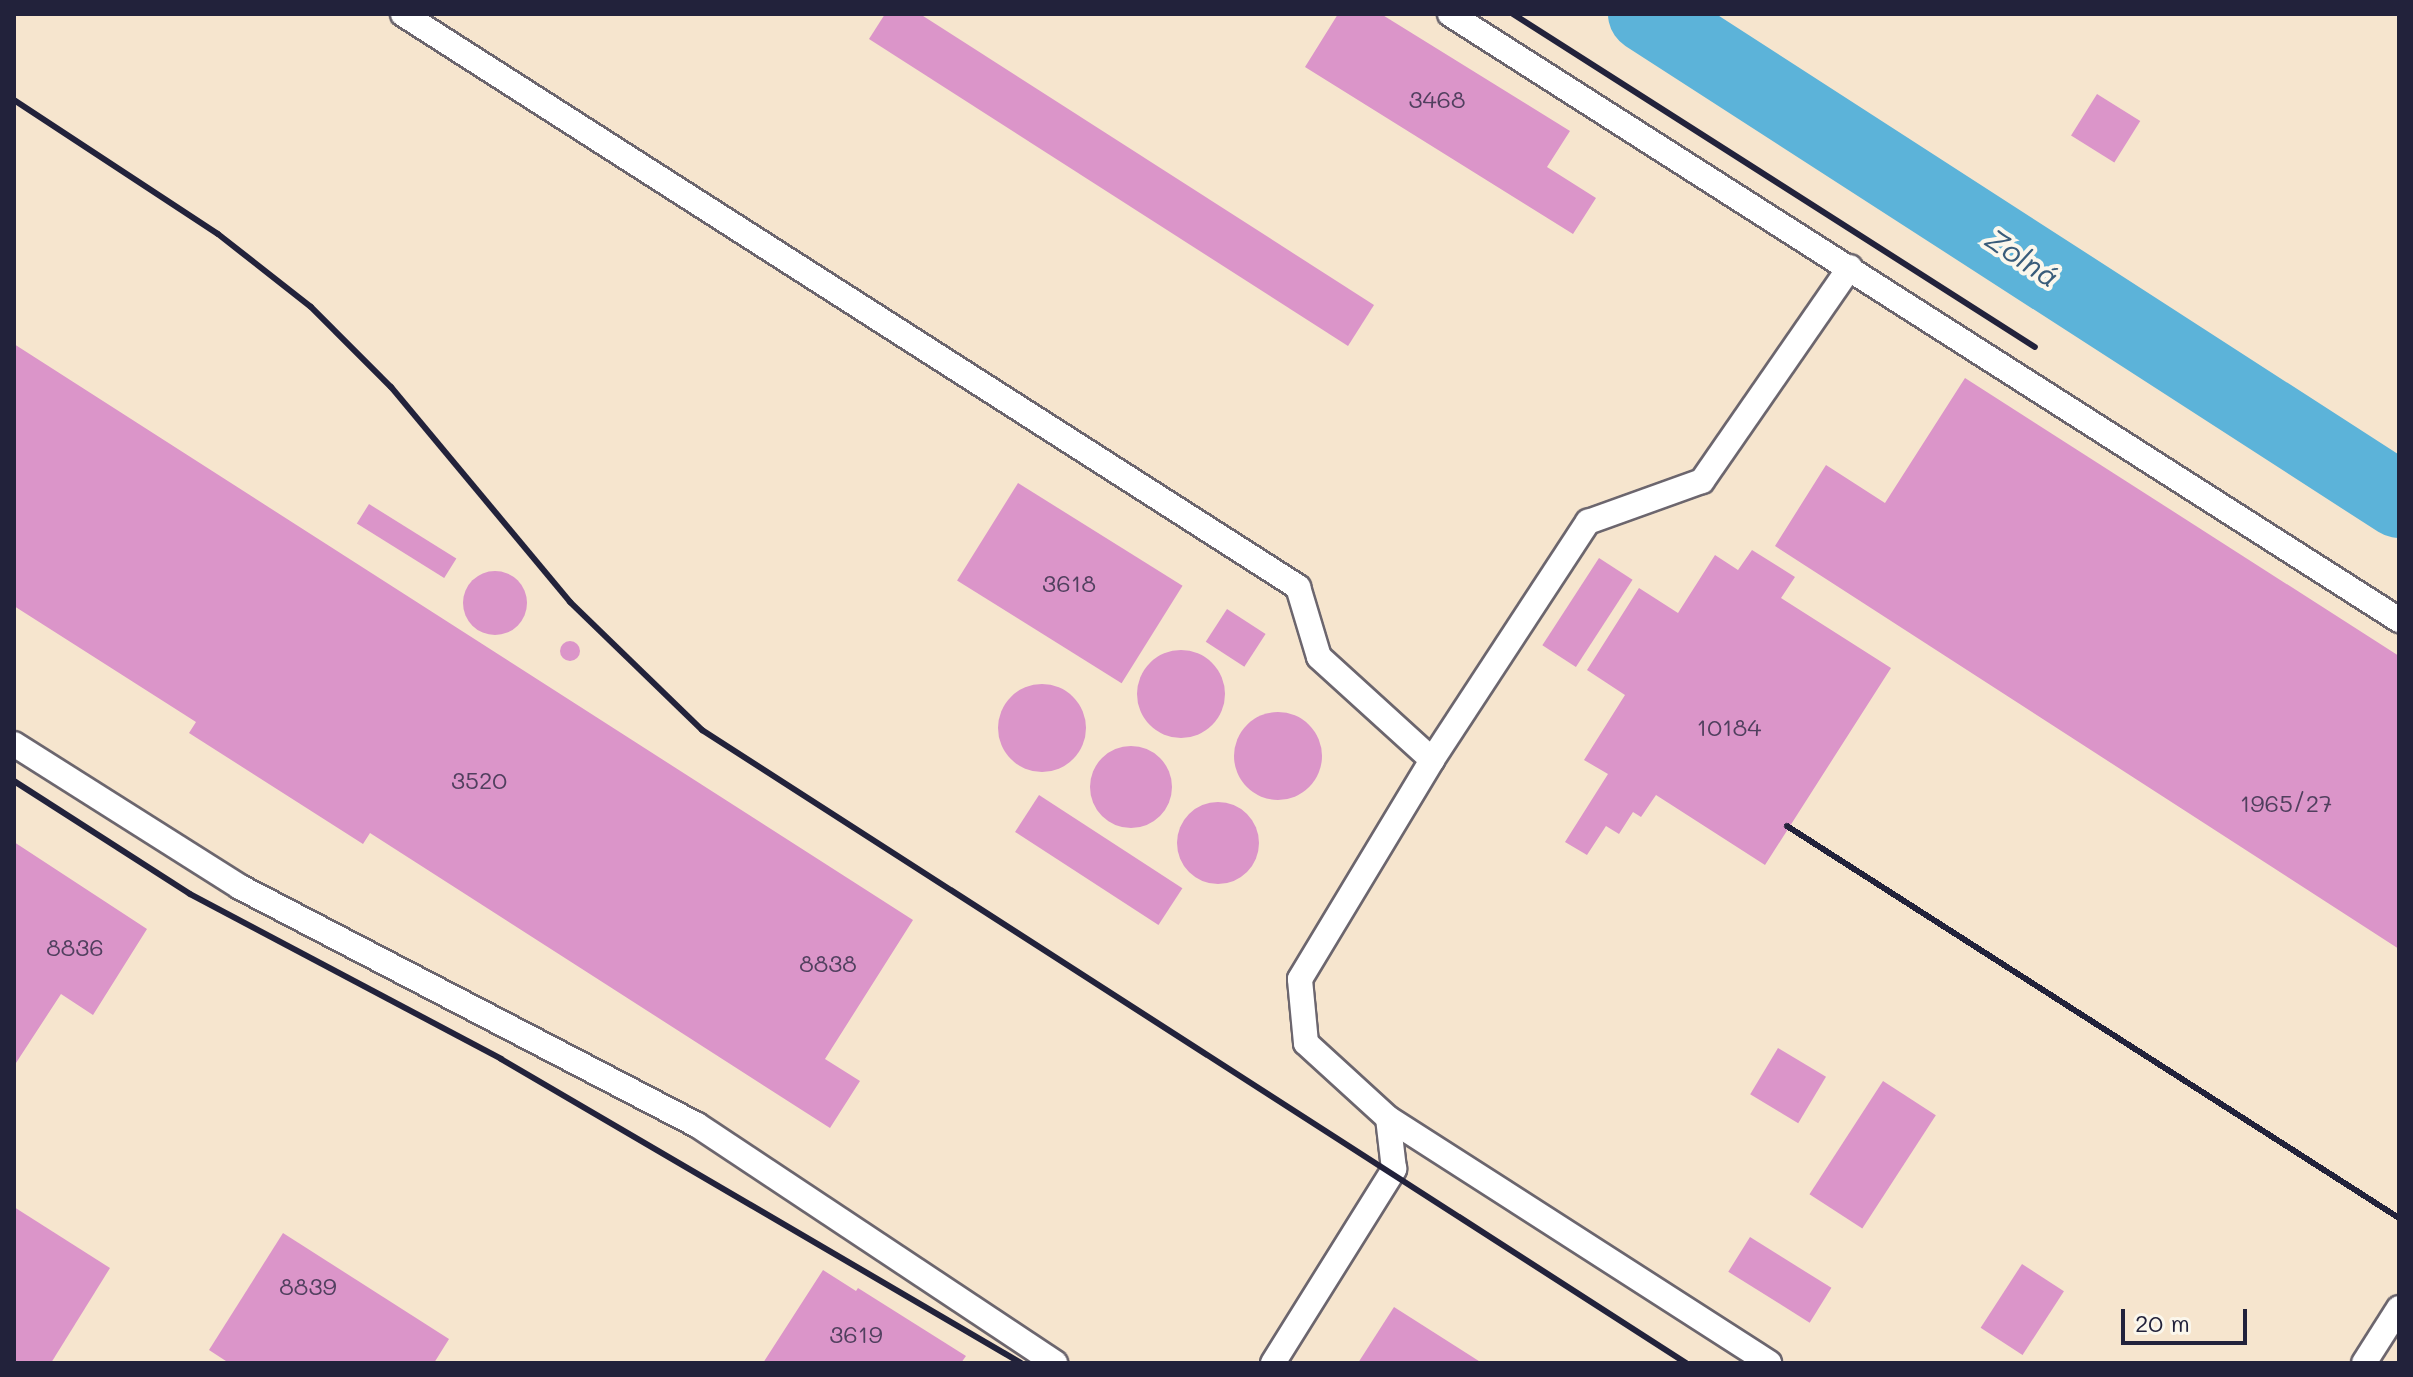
<!DOCTYPE html>
<html>
<head>
<meta charset="utf-8">
<style>
	body { margin:0 }
	#map { position:relative; width:2413px; height:1377px; overflow:hidden; background:#f6e5ce; font-family:Mali,sans-serif }
	div>[style] { position:absolute }
	[style*='--x'] { left:calc(var(--x)*1px); top:calc(var(--y)*1px); width:calc(var(--w)*1px); rotate:calc(var(--a)*1deg) }
	.river>* { height:76px; margin:-38px; padding:0 38px; transform-origin:38px; border-radius:38px; background:#5cb3d9 }
	.building>* { inset:0; background:#db95c9; transform-origin:0 0 }
	.round { border-radius:50% }
	.roads { filter:drop-shadow(2px 0 #6c666e) drop-shadow(-2px 0 #6c666e) drop-shadow(0 2px #6c666e) drop-shadow(0 -2px #6c666e) }
	.service>* { height:24px; margin:-12px; padding:0 12px; transform-origin:12px; border-radius:12px; background:#fff }
	.rail>* { height:6px; margin:-3px; padding:0 3px; transform-origin:3px; border-radius:3px; background:#22223b }
	span { translate:-50% -50%; white-space:nowrap; text-align:center; line-height:1.15; -webkit-text-stroke:8px #fbf7ec; paint-order:stroke }
	.number-label { font-size:24px; color:#503f5e }
	.number-label span { -webkit-text-stroke-width:0 }
	.water-label { font-size:30px; color:#395c7a; font-style:italic }
	.frame { position:absolute; inset:0; border:16px solid #22223b; pointer-events:none }
	.scale { position:absolute; left:2121px; top:1309px; width:126px; height:36px; box-sizing:border-box; border:4px solid #22223b; border-top:0; padding-left:10px; font-size:24px; line-height:28px; white-space:nowrap; color:#22223b; -webkit-text-stroke:6px #fbf7ec; paint-order:stroke }
</style>
</head>
<body>
<div id="map">
	<div class="river">
		<i style="--x:1646;--y:14;--w:896;--a:32.84"></i>
	</div>
	<div class="building">
		<i style="clip-path:polygon(885px 14px,920px 14px,1374px 305px,1348px 346px,869px 39px)"></i>
		<i style="clip-path:polygon(1338px 14px,1381px 14px,1570px 131px,1547px 167px,1596px 198px,1573px 234px,1305px 67px)"></i>
		<i style="left:2097px;top:94px;width:51px;height:49px;rotate:32deg"></i>
		<i style="clip-path:polygon(14px 344px,913px 920px,825px 1059px,860px 1081px,830px 1128px,370px 833px,363px 844px,189px 733px,196px 722px,14px 606px)"></i>
		<i style="clip-path:polygon(1965px 378px,2399px 656px,2399px 949px,1775px 546px,1826px 465px,1885px 503px)"></i>
		<i style="left:1018px;top:483px;width:194px;height:115px;rotate:32deg"></i>
		<i style="left:369px;top:504px;width:103px;height:23px;rotate:32deg"></i>
		<i style="clip-path:polygon(1752px 550px,1795px 577px,1781px 598px,1891px 668px,1765px 865px,1656px 795px,1641px 817px,1633px 812px,1619px 834px,1606px 826px,1587px 855px,1565px 842px,1608px 774px,1584px 760px,1625px 695px,1587px 670px,1639px 588px,1678px 613px,1715px 555px,1738px 570px)"></i>
		<i style="left:1599px;top:558px;width:40px;height:104px;rotate:33deg"></i>
		<i class="round" style="left:463px;top:571px;width:64px;height:64px"></i>
		<i style="left:1227px;top:609px;width:46px;height:39px;rotate:33deg"></i>
		<i class="round" style="left:560px;top:641px;width:20px;height:20px"></i>
		<i class="round" style="left:1137px;top:650px;width:88px;height:88px"></i>
		<i class="round" style="left:998px;top:684px;width:88px;height:88px"></i>
		<i class="round" style="left:1234px;top:712px;width:88px;height:88px"></i>
		<i class="round" style="left:1090px;top:746px;width:82px;height:82px"></i>
		<i style="left:1039px;top:795px;width:171px;height:44px;rotate:33deg"></i>
		<i class="round" style="left:1177px;top:802px;width:82px;height:82px"></i>
		<i style="clip-path:polygon(14px 842px,147px 929px,93px 1015px,61px 994px,14px 1066px)"></i>
		<i style="left:1778px;top:1048px;width:56px;height:54px;rotate:31deg"></i>
		<i style="left:1883px;top:1081px;width:63px;height:135px;rotate:33deg"></i>
		<i style="clip-path:polygon(14px 1207px,110px 1268px,51px 1363px,14px 1363px)"></i>
		<i style="clip-path:polygon(283px 1233px,449px 1339px,434px 1363px,229px 1363px,209px 1350px)"></i>
		<i style="left:1750px;top:1237px;width:96px;height:41px;rotate:32deg"></i>
		<i style="left:2022px;top:1264px;width:50px;height:76px;rotate:33deg"></i>
		<i style="clip-path:polygon(823px 1270px,856px 1291px,858px 1288px,966px 1356px,961px 1363px,763px 1363px)"></i>
		<i style="clip-path:polygon(1394px 1307px,1482px 1363px,1358px 1363px)"></i>
	</div>
	<div class="roads">
		<div class="service">
			<i style="--x:403;--y:14;--w:1063;--a:32.63"></i>
			<i style="--x:1298;--y:587;--w:73;--a:73.3"></i>
			<i style="--x:1319;--y:657;--w:153;--a:42.3"></i>
			<i style="--x:1450;--y:14;--w:1126;--a:32.56"></i>
			<i style="--x:14;--y:744;--w:267;--a:32.3"></i>
			<i style="--x:240;--y:887;--w:515;--a:27.51"></i>
			<i style="--x:697;--y:1125;--w:430;--a:33.6"></i>
			<i style="--x:1388;--y:1118;--w:453;--a:32.7"></i>
			<i style="--x:1273;--y:1363;--w:229;--a:-58"></i>
			<i style="--x:1394;--y:1169;--w:51;--a:-96.7"></i>
			<i style="--x:1388;--y:1118;--w:111;--a:-137.6"></i>
			<i style="--x:1306;--y:1043;--w:64;--a:-95.4"></i>
			<i style="--x:1300;--y:979;--w:256;--a:-58.9"></i>
			<i style="--x:1432;--y:760;--w:285;--a:-56.8"></i>
			<i style="--x:1588;--y:522;--w:121;--a:-19.8"></i>
			<i style="--x:1702;--y:481;--w:260;--a:-55.3"></i>
			<i style="--x:2364;--y:1363;--w:65;--a:-57.5"></i>
		</div>
	</div>
	<div class="rail">
		<i style="--x:1513;--y:14;--w:619;--a:32.54"></i>
		<i style="--x:14;--y:100;--w:244;--a:33.3"></i>
		<i style="--x:218;--y:234;--w:118;--a:38.1"></i>
		<i style="--x:311;--y:307;--w:113;--a:45"></i>
		<i style="--x:391;--y:387;--w:280;--a:50.2"></i>
		<i style="--x:570;--y:602;--w:184;--a:44.1"></i>
		<i style="--x:702;--y:730;--w:1170;--a:32.75"></i>
		<i style="--x:14;--y:781;--w:209;--a:32.7"></i>
		<i style="--x:190;--y:894;--w:352;--a:27.9"></i>
		<i style="--x:501;--y:1059;--w:602;--a:30.31"></i>
		<i style="--x:1787;--y:826;--w:727;--a:32.64"></i>
	</div>
	<div class="number-label">
		<span style="left:1437px;top:99px">3468</span>
		<span style="left:1069px;top:583px">3618</span>
		<span style="left:1729px;top:727px">10184</span>
		<span style="left:479px;top:780px">3520</span>
		<span style="left:2286px;top:803px">1965/27</span>
		<span style="left:75px;top:947px">8836</span>
		<span style="left:828px;top:963px">8838</span>
		<span style="left:308px;top:1286px">8839</span>
		<span style="left:856px;top:1334px">3619</span>
	</div>
	<div class="water-label">
		<span style="left:2023px;top:257px;rotate:33deg">Zolná</span>
	</div>
	<div class="frame"></div>
	<div class="scale">20 m</div>
</div>
</body>
</html>
